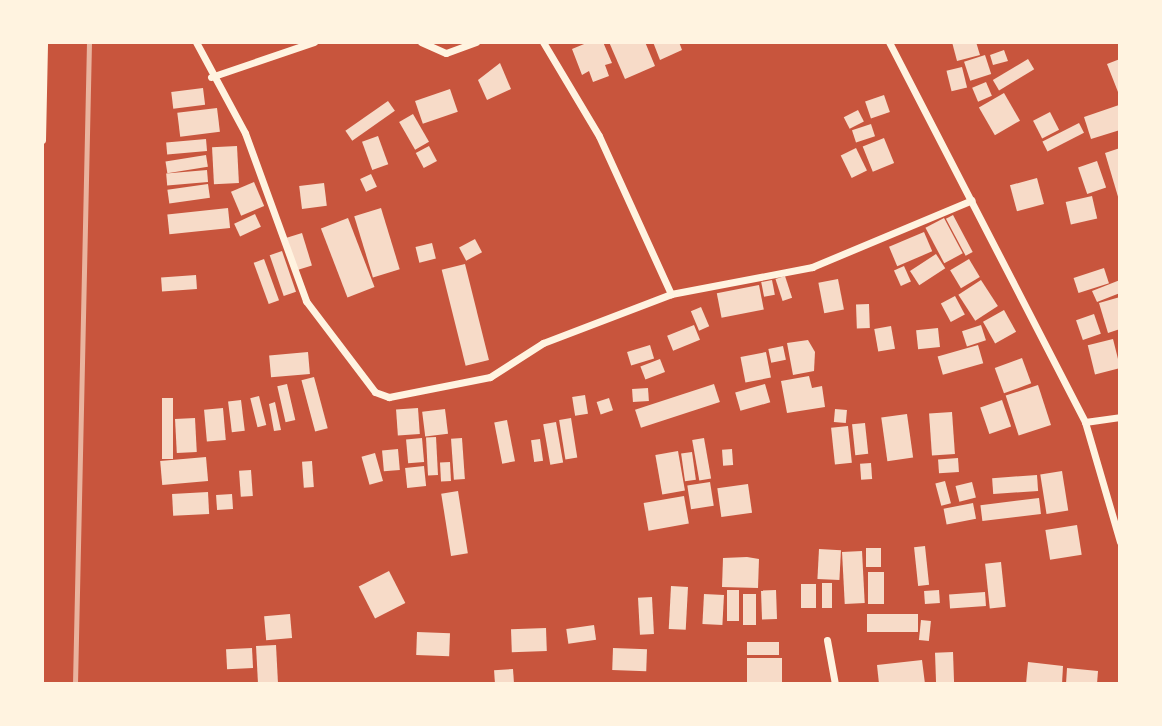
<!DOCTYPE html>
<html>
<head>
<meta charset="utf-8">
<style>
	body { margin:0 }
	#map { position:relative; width:1162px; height:726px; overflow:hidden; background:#c8553d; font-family:Helvetica,sans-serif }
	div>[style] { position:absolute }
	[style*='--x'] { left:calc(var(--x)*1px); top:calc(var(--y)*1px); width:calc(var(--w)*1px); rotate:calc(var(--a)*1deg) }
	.building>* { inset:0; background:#f7dbc8; transform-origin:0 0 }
	.minor>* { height:7px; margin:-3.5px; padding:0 3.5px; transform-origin:3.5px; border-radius:3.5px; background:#fff3e0 }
	.rail>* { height:5px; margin:-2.5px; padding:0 2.5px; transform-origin:2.5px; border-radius:2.5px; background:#e9b49f }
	span { translate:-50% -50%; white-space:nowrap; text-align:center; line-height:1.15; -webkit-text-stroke:5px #fff3e0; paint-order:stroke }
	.frame { position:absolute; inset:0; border:44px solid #fff3e0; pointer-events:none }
</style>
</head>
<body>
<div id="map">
	<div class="building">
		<i style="clip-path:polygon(589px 42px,603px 42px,612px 63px,605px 65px,609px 76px,593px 82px,589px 71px,582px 75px,572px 49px)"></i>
		<i style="clip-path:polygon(609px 42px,645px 42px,655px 66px,625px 79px)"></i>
		<i style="clip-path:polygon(653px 42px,679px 42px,682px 50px,660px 60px)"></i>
		<i style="clip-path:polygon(952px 42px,976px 42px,980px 55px,957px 61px)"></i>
		<i style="clip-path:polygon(1004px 50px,1008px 61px,993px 65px,990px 55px)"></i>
		<i style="left:985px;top:55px;width:20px;height:22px;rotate:72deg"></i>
		<i style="left:1028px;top:59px;width:12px;height:41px;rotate:59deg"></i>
		<i style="clip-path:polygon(1120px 59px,1120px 97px,1107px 64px)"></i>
		<i style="clip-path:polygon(500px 63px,511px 89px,487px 100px,478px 80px)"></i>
		<i style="left:962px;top:67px;width:21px;height:16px;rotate:76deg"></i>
		<i style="left:986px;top:82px;width:15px;height:15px;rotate:67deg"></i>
		<i style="left:203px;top:88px;width:17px;height:32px;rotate:83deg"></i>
		<i style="left:450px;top:89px;width:24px;height:37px;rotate:71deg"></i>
		<i style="left:1004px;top:93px;width:32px;height:29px;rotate:60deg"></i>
		<i style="left:884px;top:95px;width:18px;height:20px;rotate:71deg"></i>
		<i style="left:388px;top:101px;width:12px;height:52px;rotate:55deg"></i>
		<i style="clip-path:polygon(1119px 105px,1120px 130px,1091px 139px,1084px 117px)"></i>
		<i style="left:217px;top:108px;width:24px;height:40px;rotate:83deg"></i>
		<i style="left:858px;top:110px;width:13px;height:16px;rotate:63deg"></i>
		<i style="left:1050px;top:112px;width:20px;height:19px;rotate:63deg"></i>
		<i style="left:413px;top:114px;width:32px;height:16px;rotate:60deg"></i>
		<i style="left:1079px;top:123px;width:11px;height:41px;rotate:63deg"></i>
		<i style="left:871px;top:124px;width:13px;height:20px;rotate:72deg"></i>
		<i style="left:378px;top:136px;width:30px;height:17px;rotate:70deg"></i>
		<i style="left:884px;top:138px;width:27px;height:23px;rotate:68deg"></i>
		<i style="left:206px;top:139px;width:12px;height:40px;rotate:85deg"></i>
		<i style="left:237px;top:146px;width:37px;height:25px;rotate:87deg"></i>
		<i style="left:429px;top:146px;width:17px;height:15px;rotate:62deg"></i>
		<i style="left:856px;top:148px;width:25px;height:17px;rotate:64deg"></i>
		<i style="clip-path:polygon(1120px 148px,1120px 200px,1119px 200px,1105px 153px)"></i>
		<i style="left:206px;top:155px;width:12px;height:41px;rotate:81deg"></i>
		<i style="left:1097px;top:161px;width:28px;height:20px;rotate:71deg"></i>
		<i style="left:207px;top:170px;width:12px;height:41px;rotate:85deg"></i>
		<i style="left:371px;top:174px;width:14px;height:12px;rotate:65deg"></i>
		<i style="left:1037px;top:178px;width:27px;height:28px;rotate:75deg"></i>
		<i style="left:254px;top:182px;width:26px;height:25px;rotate:67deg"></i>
		<i style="left:324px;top:183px;width:23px;height:25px;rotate:83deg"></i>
		<i style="left:208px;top:184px;width:14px;height:41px;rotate:82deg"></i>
		<i style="left:1092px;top:196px;width:23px;height:27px;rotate:77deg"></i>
		<i style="left:228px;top:208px;width:20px;height:61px;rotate:84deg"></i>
		<i style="left:381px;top:208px;width:64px;height:28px;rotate:73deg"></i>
		<i style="left:255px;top:214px;width:14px;height:23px;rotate:65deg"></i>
		<i style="left:953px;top:215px;width:42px;height:8px;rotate:62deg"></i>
		<i style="left:348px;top:218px;width:74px;height:29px;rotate:69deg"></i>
		<i style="left:944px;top:218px;width:40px;height:21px;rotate:62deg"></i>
		<i style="left:924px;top:232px;width:21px;height:38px;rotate:67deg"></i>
		<i style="left:302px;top:233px;width:34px;height:16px;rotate:73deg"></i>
		<i style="left:475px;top:239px;width:15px;height:18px;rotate:62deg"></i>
		<i style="left:432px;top:243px;width:16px;height:17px;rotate:76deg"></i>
		<i style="left:282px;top:251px;width:43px;height:13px;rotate:71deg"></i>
		<i style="left:936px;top:254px;width:17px;height:31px;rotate:57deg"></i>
		<i style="left:264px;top:259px;width:44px;height:11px;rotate:70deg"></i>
		<i style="left:969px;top:259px;width:21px;height:22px;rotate:59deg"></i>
		<i style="left:465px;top:264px;width:99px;height:24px;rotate:76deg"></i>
		<i style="left:904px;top:266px;width:17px;height:11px;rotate:66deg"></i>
		<i style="left:1104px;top:268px;width:16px;height:32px;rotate:72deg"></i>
		<i style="left:196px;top:275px;width:14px;height:35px;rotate:86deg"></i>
		<i style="left:785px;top:276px;width:23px;height:10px;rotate:72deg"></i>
		<i style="left:838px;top:279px;width:31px;height:20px;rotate:79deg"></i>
		<i style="left:772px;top:280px;width:15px;height:11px;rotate:79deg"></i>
		<i style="left:981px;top:280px;width:31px;height:27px;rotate:57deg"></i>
		<i style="clip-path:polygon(1120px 280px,1120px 293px,1097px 302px,1092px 291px)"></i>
		<i style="left:759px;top:285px;width:25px;height:43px;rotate:79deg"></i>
		<i style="left:955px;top:296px;width:21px;height:16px;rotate:62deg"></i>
		<i style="clip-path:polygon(1120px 297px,1120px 329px,1108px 333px,1099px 303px)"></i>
		<i style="left:869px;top:304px;width:24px;height:13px;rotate:88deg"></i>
		<i style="left:701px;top:307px;width:21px;height:11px;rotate:67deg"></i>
		<i style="left:1004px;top:310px;width:25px;height:24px;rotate:61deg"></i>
		<i style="left:1094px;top:314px;width:21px;height:19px;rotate:71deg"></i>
		<i style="left:694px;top:325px;width:16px;height:29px;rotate:68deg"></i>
		<i style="left:981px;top:325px;width:16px;height:20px;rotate:72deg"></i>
		<i style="left:891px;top:326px;width:23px;height:17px;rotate:80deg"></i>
		<i style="left:938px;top:328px;width:19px;height:22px;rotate:84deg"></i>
		<i style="left:1113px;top:339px;width:30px;height:26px;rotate:76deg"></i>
		<i style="clip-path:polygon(808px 340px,815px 352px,814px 371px,793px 375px,787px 343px)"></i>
		<i style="left:650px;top:345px;width:14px;height:24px;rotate:73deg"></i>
		<i style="left:978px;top:345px;width:19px;height:42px;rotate:74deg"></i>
		<i style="left:783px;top:346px;width:14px;height:15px;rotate:78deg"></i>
		<i style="left:308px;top:352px;width:22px;height:39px;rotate:85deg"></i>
		<i style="left:766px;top:352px;width:26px;height:26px;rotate:79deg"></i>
		<i style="left:1022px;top:358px;width:27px;height:29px;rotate:70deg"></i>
		<i style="left:660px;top:359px;width:14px;height:21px;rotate:69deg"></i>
		<i style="clip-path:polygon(809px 376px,812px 388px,822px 386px,825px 407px,787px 413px,781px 381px)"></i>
		<i style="left:314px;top:377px;width:53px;height:13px;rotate:75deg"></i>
		<i style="left:287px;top:384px;width:37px;height:10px;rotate:77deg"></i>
		<i style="left:714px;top:384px;width:19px;height:83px;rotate:72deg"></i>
		<i style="left:765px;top:384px;width:19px;height:31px;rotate:74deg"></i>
		<i style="left:1038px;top:385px;width:42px;height:34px;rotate:72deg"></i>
		<i style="left:648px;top:388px;width:13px;height:16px;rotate:86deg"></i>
		<i style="left:585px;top:395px;width:19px;height:13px;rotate:81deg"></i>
		<i style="left:259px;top:396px;width:30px;height:9px;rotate:76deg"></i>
		<i style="left:162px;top:398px;width:11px;height:61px"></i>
		<i style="left:609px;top:398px;width:13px;height:13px;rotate:72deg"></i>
		<i style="left:241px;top:400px;width:31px;height:13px;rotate:83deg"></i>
		<i style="left:1002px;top:400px;width:28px;height:23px;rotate:71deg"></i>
		<i style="clip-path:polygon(275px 402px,281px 430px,274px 431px,269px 404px)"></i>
		<i style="left:223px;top:408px;width:32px;height:19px;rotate:85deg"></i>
		<i style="left:418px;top:408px;width:26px;height:22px;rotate:86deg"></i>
		<i style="left:445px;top:409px;width:25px;height:23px;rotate:83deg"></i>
		<i style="left:835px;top:409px;width:12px;height:13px;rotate:5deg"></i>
		<i style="left:952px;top:412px;width:42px;height:23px;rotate:86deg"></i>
		<i style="left:907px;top:414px;width:44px;height:26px;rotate:82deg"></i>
		<i style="left:195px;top:418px;width:34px;height:20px;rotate:87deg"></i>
		<i style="left:571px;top:418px;width:40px;height:12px;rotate:81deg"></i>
		<i style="left:507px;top:420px;width:42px;height:13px;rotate:79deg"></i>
		<i style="left:556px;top:422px;width:41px;height:13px;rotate:80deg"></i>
		<i style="left:865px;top:423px;width:31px;height:13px;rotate:84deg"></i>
		<i style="left:848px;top:426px;width:37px;height:17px;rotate:84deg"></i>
		<i style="left:436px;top:437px;width:38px;height:10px;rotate:87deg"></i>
		<i style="left:422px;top:438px;width:24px;height:16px;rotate:85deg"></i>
		<i style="left:462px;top:438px;width:41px;height:11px;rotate:86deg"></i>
		<i style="left:704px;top:438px;width:41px;height:12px;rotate:80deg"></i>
		<i style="left:540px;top:439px;width:22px;height:9px;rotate:82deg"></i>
		<i style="left:398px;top:449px;width:21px;height:16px;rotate:85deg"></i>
		<i style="left:732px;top:449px;width:16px;height:10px;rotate:86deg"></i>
		<i style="left:678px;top:451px;width:40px;height:23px;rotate:80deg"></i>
		<i style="left:692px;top:452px;width:28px;height:11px;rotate:82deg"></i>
		<i style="left:375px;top:453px;width:29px;height:14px;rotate:74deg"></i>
		<i style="left:206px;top:457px;width:24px;height:46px;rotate:85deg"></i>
		<i style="left:958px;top:458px;width:14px;height:20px;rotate:86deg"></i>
		<i style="left:312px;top:461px;width:26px;height:10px;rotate:86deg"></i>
		<i style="left:450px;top:462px;width:19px;height:10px;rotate:87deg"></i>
		<i style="left:871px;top:463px;width:16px;height:11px;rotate:86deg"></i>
		<i style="left:424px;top:466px;width:20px;height:19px;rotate:84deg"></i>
		<i style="left:251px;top:470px;width:26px;height:12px;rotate:86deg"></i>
		<i style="left:1062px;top:471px;width:40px;height:22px;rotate:81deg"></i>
		<i style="left:1037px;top:475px;width:16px;height:45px;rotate:86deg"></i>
		<i style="left:945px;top:481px;width:23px;height:10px;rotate:75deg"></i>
		<i style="left:710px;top:482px;width:24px;height:23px;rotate:81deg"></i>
		<i style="left:972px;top:482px;width:16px;height:17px;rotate:76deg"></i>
		<i style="left:748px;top:484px;width:29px;height:31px;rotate:82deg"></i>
		<i style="left:458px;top:491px;width:63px;height:17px;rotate:81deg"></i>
		<i style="left:208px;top:492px;width:22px;height:36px;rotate:87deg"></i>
		<i style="left:232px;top:494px;width:15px;height:16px;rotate:86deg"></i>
		<i style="left:684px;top:496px;width:28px;height:41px;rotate:80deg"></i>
		<i style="left:1039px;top:498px;width:16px;height:59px;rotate:83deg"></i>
		<i style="left:973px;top:503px;width:16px;height:30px;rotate:79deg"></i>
		<i style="left:1077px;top:525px;width:30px;height:32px;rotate:81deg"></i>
		<i style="left:925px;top:546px;width:39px;height:11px;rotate:84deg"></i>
		<i style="left:866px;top:548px;width:15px;height:19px"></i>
		<i style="left:819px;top:549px;width:22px;height:30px;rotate:3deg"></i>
		<i style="left:862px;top:551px;width:52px;height:20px;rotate:87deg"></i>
		<i style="clip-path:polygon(747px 557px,759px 559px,758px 588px,722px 587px,723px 558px)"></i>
		<i style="left:1001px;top:562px;width:45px;height:16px;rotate:84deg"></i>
		<i style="left:389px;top:571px;width:36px;height:34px;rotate:63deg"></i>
		<i style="left:868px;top:572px;width:16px;height:32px"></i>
		<i style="left:822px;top:583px;width:10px;height:25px"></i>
		<i style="left:801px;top:584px;width:15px;height:24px"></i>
		<i style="left:671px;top:586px;width:17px;height:43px;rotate:3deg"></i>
		<i style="left:727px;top:590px;width:12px;height:31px"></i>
		<i style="left:776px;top:590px;width:29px;height:15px;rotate:88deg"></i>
		<i style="left:939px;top:590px;width:13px;height:15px;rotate:86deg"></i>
		<i style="left:985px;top:592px;width:14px;height:36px;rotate:86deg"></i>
		<i style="left:704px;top:594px;width:20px;height:30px;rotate:3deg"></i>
		<i style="left:743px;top:594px;width:13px;height:31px"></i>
		<i style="left:652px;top:597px;width:37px;height:14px;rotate:87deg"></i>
		<i style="left:290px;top:614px;width:24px;height:26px;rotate:85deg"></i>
		<i style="left:918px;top:614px;width:18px;height:51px;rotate:90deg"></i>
		<i style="left:921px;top:620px;width:10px;height:20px;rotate:6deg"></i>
		<i style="left:594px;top:625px;width:15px;height:28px;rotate:82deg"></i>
		<i style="left:546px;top:628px;width:23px;height:35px;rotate:88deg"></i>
		<i style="left:417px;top:632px;width:33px;height:23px;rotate:2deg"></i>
		<i style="left:747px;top:642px;width:32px;height:13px"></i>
		<i style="left:276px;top:645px;width:39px;height:20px;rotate:87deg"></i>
		<i style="left:252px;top:648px;width:20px;height:26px;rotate:87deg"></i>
		<i style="left:613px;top:648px;width:34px;height:22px;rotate:2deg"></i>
		<i style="left:953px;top:652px;width:32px;height:18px;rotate:88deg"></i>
		<i style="left:747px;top:658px;width:35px;height:26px"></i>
		<i style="clip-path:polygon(922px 660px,925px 684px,879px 684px,877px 665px)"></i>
		<i style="clip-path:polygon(1028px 662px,1063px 666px,1062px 684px,1026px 684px)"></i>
		<i style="clip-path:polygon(1067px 668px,1098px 671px,1097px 684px,1066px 684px)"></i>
		<i style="left:513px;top:669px;width:15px;height:19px;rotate:86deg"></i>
	</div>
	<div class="minor">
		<i style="--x:196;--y:42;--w:103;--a:61.7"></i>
		<i style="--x:245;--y:133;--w:179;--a:70"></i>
		<i style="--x:306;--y:301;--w:114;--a:52.8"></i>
		<i style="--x:375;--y:392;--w:15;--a:20"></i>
		<i style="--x:389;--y:397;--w:103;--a:-11.2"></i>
		<i style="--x:490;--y:377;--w:63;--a:-32.7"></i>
		<i style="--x:543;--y:343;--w:137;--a:-20.9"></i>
		<i style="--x:671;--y:294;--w:144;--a:-10.8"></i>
		<i style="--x:812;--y:267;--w:173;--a:-22.7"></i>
		<i style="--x:421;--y:42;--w:27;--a:24"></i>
		<i style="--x:446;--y:53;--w:32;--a:-20"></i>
		<i style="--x:543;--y:42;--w:109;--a:59.2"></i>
		<i style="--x:599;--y:136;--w:174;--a:65.5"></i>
		<i style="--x:889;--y:42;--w:428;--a:62.7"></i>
		<i style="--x:1085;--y:422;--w:125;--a:73.7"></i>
		<i style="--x:211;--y:77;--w:109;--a:-18.8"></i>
		<i style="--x:42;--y:140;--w:98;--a:-88.8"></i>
		<i style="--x:1085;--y:422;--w:35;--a:-8"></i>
		<i style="--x:827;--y:640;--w:45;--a:79.7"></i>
	</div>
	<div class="rail">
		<i style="--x:75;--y:684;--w:642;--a:-88.75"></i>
	</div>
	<div class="frame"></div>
</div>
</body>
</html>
